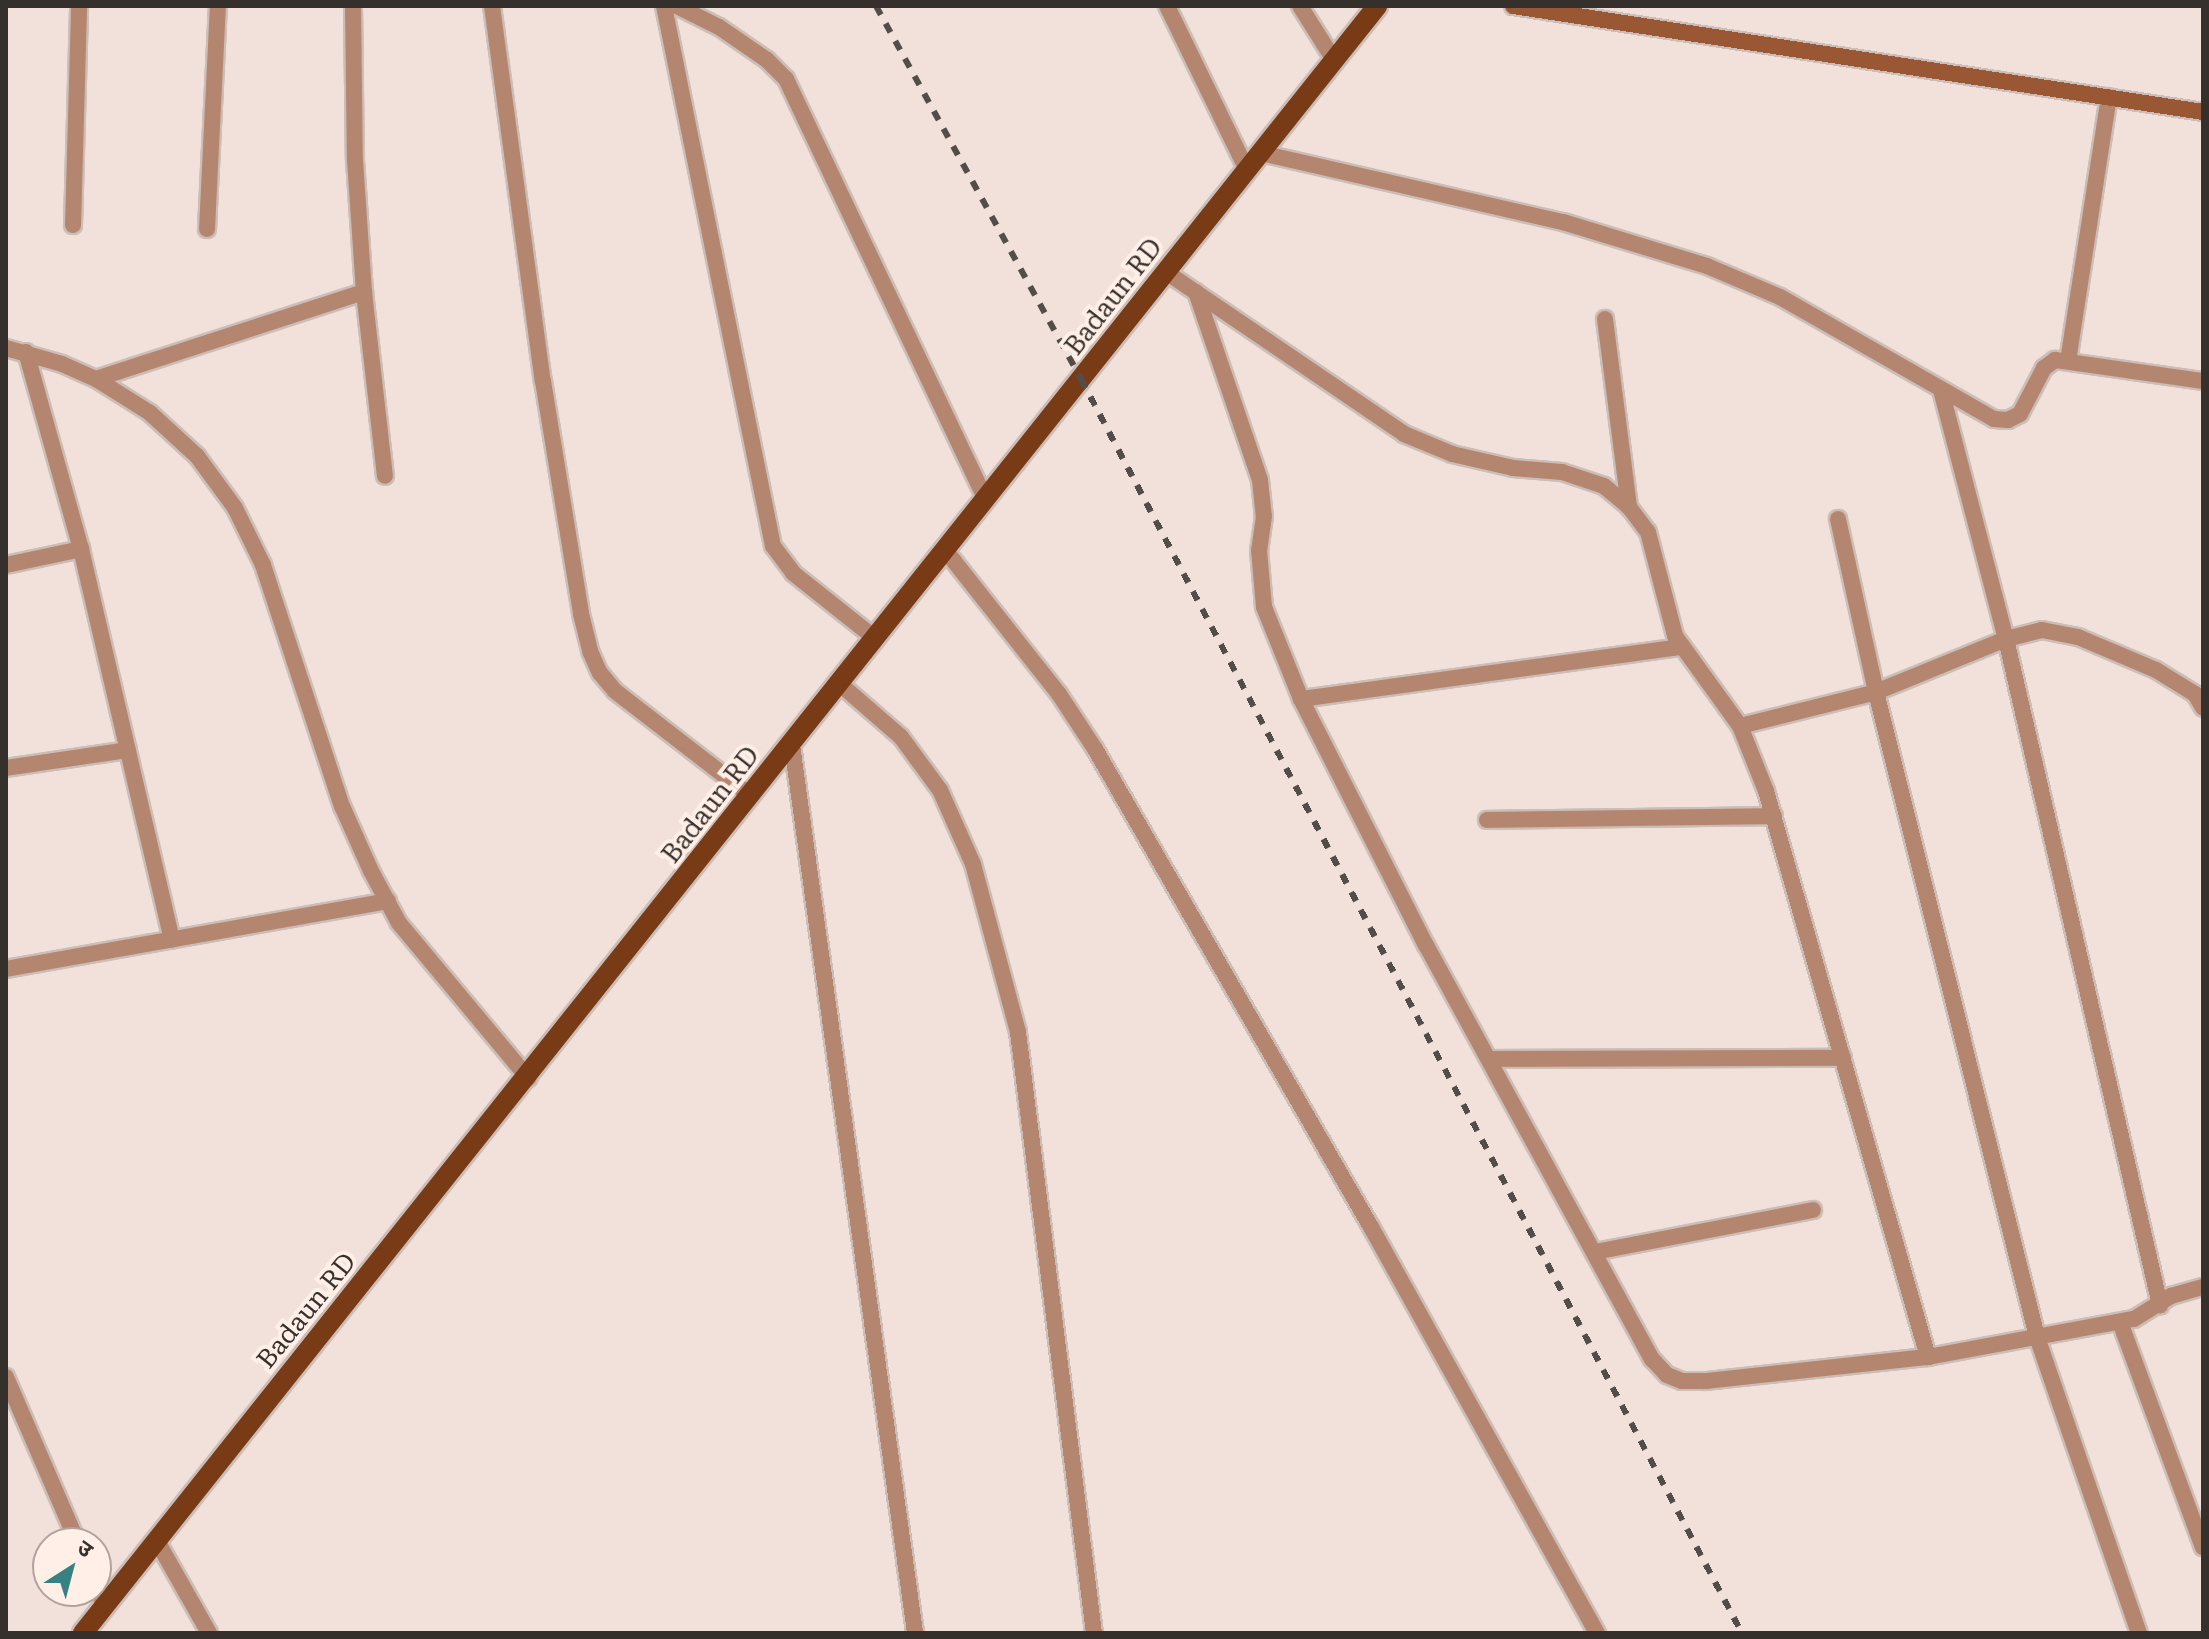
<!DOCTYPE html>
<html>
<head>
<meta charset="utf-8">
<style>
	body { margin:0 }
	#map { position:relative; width:2209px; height:1639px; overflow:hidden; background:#f1e1da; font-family:"Roboto Serif","Noto Sans Devanagari",serif }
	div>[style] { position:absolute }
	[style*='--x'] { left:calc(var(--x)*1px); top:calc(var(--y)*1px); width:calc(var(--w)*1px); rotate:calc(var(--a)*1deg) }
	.roads { filter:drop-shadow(2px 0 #ccbeb7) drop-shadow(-2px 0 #ccbeb7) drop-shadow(0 2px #ccbeb7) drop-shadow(0 -2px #ccbeb7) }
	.street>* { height:16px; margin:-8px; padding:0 8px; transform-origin:8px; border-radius:8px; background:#b4866f }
	.secondary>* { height:16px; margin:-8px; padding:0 8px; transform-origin:8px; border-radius:8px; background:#995733 }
	.primary>* { height:20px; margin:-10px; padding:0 10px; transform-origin:10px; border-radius:10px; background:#793a16 }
	.rail>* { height:6px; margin-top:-3px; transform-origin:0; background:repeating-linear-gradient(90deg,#544c49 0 10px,transparent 0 20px) }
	span { translate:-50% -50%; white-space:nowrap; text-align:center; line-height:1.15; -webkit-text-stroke:8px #ffefe7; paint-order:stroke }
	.street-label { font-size:26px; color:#36302d }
	.frame { position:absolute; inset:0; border:8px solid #36302d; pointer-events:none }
	.north { position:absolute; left:32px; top:1527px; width:80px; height:80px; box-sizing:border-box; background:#ffefe7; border:2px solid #afa39d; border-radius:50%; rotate:36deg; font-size:22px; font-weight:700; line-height:32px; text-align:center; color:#36302d }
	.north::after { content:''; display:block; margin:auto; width:28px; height:36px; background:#388183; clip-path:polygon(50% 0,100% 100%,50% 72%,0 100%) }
</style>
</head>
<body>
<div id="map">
	<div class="roads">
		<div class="street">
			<i style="--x:353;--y:6;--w:154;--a:89.3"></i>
			<i style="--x:355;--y:160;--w:132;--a:86.1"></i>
			<i style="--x:364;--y:292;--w:185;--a:83.5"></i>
			<i style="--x:492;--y:6;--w:378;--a:82.3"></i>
			<i style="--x:543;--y:381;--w:236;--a:80.7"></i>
			<i style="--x:581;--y:614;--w:38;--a:76"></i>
			<i style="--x:590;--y:651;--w:24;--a:66"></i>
			<i style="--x:600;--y:673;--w:23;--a:50"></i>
			<i style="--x:615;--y:691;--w:172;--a:37.7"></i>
			<i style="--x:664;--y:6;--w:551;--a:78.59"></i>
			<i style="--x:773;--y:546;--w:34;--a:53"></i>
			<i style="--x:793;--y:573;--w:106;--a:38.5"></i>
			<i style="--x:677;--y:6;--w:47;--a:26.6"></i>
			<i style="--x:719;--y:27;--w:58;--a:34.5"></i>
			<i style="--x:767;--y:60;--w:27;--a:45"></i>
			<i style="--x:786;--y:79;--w:466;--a:64.6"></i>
			<i style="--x:1167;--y:6;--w:182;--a:64"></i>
			<i style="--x:1300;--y:6;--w:64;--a:57.8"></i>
			<i style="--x:1261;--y:153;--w:310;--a:12.9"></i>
			<i style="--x:1563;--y:222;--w:151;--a:17"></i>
			<i style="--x:1707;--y:266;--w:79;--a:23"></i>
			<i style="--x:1780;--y:297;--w:246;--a:29.7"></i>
			<i style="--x:1994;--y:419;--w:14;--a:4"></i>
			<i style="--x:2008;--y:420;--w:13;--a:-27"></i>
			<i style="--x:2020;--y:414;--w:52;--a:-62.4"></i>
			<i style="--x:2044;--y:368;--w:14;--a:-36"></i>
			<i style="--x:2055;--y:360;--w:149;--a:8.1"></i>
			<i style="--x:73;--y:225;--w:219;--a:-88.4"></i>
			<i style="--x:207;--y:229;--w:223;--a:-87.2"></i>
			<i style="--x:1166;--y:272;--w:288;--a:34.2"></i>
			<i style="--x:1404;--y:434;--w:52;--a:22.6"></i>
			<i style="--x:1452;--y:454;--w:63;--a:12.9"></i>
			<i style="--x:1513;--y:468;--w:49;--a:4.7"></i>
			<i style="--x:1562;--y:472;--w:44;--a:18.4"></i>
			<i style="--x:1604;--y:486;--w:33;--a:40"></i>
			<i style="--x:1629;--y:507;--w:31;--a:53"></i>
			<i style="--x:1648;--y:532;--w:107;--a:75.4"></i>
			<i style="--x:1675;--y:636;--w:111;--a:54.2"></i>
			<i style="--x:1740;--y:726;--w:70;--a:68.2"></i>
			<i style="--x:1766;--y:791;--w:589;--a:74.03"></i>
			<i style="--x:1196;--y:292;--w:199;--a:71.2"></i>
			<i style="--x:1260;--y:480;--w:36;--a:84"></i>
			<i style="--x:1264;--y:516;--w:34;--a:98"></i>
			<i style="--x:1259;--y:550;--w:57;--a:85"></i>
			<i style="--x:1264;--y:607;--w:99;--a:68.1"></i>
			<i style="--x:1301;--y:699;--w:276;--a:63.1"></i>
			<i style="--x:1426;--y:945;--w:472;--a:61.4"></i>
			<i style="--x:1652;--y:1359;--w:22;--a:47"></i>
			<i style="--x:1667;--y:1375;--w:16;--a:22"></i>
			<i style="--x:1682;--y:1381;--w:24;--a:0"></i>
			<i style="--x:1706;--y:1381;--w:223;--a:-6.2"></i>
			<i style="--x:1928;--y:1357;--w:209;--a:-10.5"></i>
			<i style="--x:2134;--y:1319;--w:44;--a:-31.9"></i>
			<i style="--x:2171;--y:1296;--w:33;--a:-16"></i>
			<i style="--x:1605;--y:319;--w:190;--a:82.7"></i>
			<i style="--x:6;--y:348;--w:58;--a:15.9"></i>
			<i style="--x:62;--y:364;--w:37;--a:24"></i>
			<i style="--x:96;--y:379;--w:64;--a:32.2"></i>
			<i style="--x:150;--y:413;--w:64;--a:42.5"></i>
			<i style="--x:197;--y:456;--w:64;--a:53.8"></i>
			<i style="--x:235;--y:508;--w:64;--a:63.8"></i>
			<i style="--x:263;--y:565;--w:254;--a:71.9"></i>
			<i style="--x:342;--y:806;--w:71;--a:66"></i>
			<i style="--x:371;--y:871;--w:59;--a:61.7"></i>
			<i style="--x:399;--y:923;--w:202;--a:50.2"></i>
			<i style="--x:26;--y:352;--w:205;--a:74.4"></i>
			<i style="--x:81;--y:549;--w:401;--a:76.9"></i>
			<i style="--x:2068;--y:361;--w:267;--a:-81.2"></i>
			<i style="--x:96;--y:379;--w:282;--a:-18"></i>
			<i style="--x:1941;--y:390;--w:257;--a:75.4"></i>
			<i style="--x:2006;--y:639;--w:684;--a:76.98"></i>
			<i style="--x:1838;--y:519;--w:177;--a:77.6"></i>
			<i style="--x:1876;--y:692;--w:665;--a:75.98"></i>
			<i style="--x:2037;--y:1337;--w:313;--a:71"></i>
			<i style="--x:946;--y:551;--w:182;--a:51.7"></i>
			<i style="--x:1059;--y:694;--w:66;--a:56.8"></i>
			<i style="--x:1095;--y:749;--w:552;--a:60"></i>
			<i style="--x:1371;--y:1227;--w:465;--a:60.9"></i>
			<i style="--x:6;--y:565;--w:77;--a:-12"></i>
			<i style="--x:840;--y:684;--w:81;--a:41"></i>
			<i style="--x:901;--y:737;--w:66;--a:53.7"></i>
			<i style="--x:940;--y:790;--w:81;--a:66"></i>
			<i style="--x:973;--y:864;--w:174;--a:75"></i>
			<i style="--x:1018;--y:1032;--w:606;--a:82.79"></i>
			<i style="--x:1301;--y:699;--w:385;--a:-7.8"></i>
			<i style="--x:1740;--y:726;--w:140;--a:-14"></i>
			<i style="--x:1876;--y:692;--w:140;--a:-22.2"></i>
			<i style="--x:2006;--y:639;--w:37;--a:-14"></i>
			<i style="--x:2042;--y:630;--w:37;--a:11"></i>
			<i style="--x:2078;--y:637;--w:85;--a:22.9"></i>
			<i style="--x:2156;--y:670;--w:46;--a:31.6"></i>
			<i style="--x:2195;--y:694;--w:16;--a:60"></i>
			<i style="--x:792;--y:745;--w:896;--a:82.11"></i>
			<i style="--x:6;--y:768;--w:123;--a:-8.4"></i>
			<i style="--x:1487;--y:820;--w:287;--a:-0.8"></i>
			<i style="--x:6;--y:969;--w:388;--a:-10.1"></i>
			<i style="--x:1489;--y:1059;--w:354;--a:-0.2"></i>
			<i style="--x:1595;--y:1252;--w:222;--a:-10.9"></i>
			<i style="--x:2120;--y:1322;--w:240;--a:69.8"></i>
			<i style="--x:6;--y:1377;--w:181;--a:66.6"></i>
			<i style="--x:157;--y:1541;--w:106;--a:60.5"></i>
			<i style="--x:96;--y:1586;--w:22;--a:66"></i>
		</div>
		<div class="secondary">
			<i style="--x:1513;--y:6;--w:698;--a:8.73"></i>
		</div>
		<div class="primary">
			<i style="--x:83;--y:1633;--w:2079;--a:-51.5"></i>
		</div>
	</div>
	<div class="rail">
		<i style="--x:876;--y:6;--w:426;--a:61.2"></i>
		<i style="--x:1081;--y:379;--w:1418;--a:62.21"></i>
	</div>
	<div class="street-label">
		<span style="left:1114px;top:297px;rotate:-52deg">Badaun RD</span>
		<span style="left:711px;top:805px;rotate:-52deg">Badaun RD</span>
		<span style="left:307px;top:1311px;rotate:-51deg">Badaun RD</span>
	</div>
	<div class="frame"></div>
	<div class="north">उ</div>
</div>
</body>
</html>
